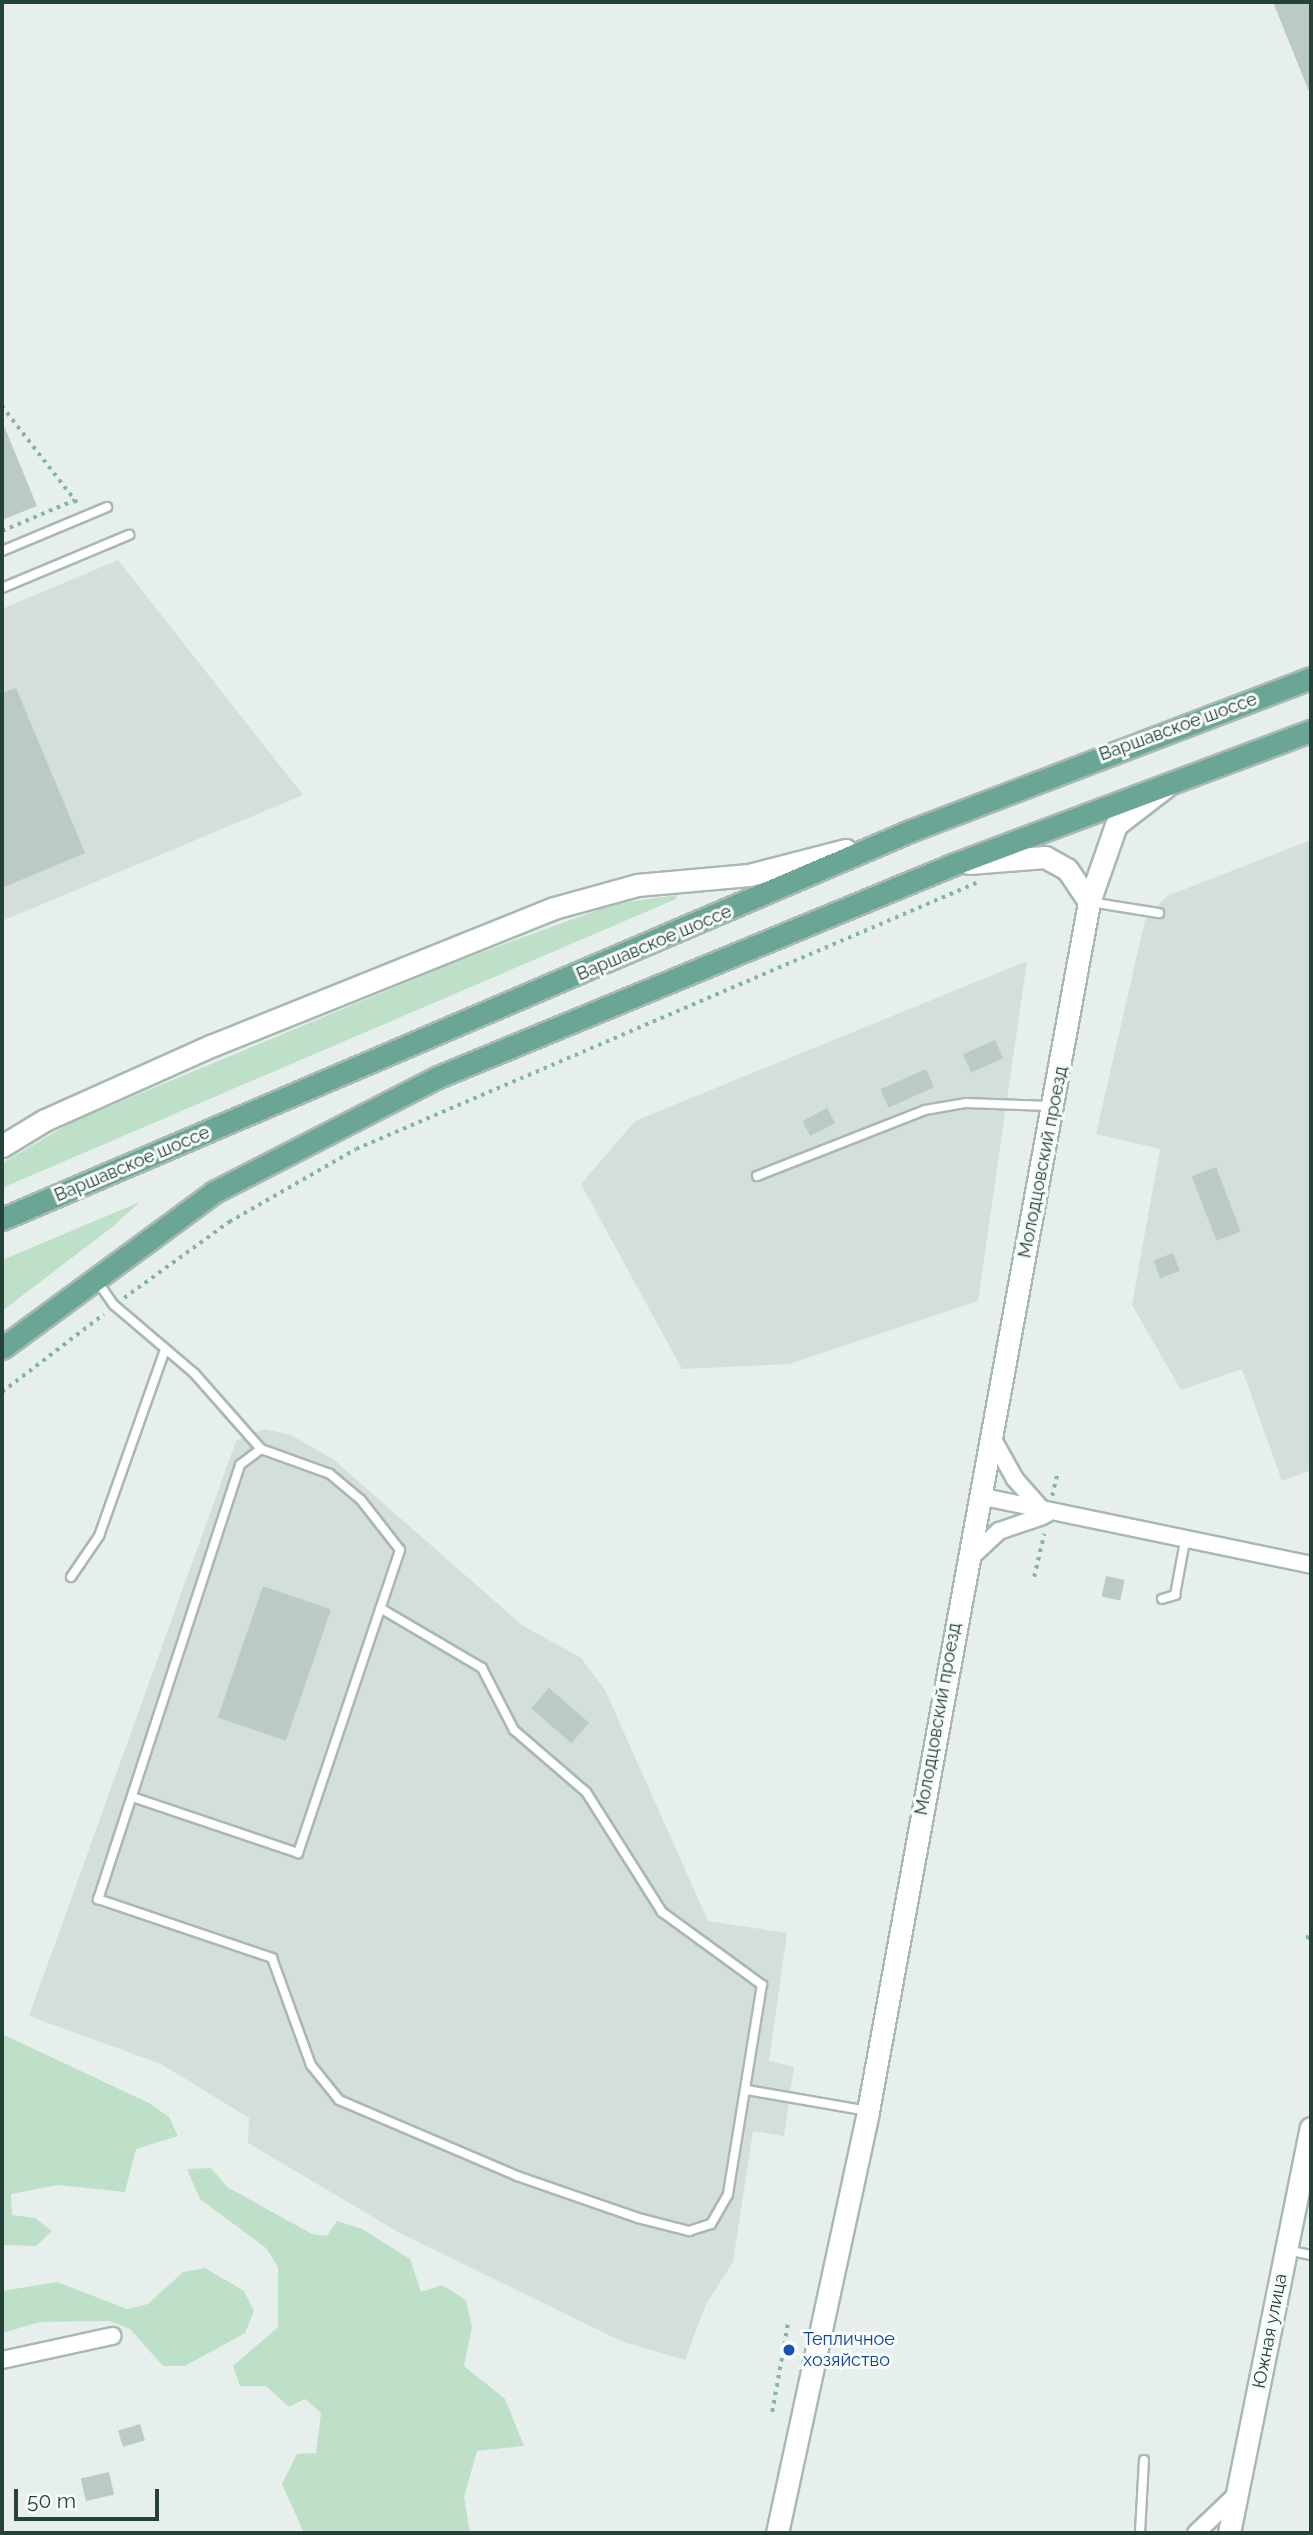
<!DOCTYPE html>
<html>
<head>
<meta charset="utf-8">
<style>
	body { margin:0 }
	#map { position:relative; width:1313px; height:2535px; overflow:hidden; background:#e6efeb; font-family:Raleway,sans-serif }
	div>[style] { position:absolute }
	[style*='--x'] { left:calc(var(--x)*1px); top:calc(var(--y)*1px); width:calc(var(--w)*1px); rotate:calc(var(--a)*1deg) }
	.built>* { inset:0; background:#d4dfda }
	.green>* { inset:0; background:#bfe0c8 }
	.building>* { inset:0; background:#bbcac4; transform-origin:0 0 }
	.path>* { height:3.5px; margin-top:-1.75px; transform-origin:0; background:repeating-linear-gradient(90deg,#86b3a5 0 3.5px,transparent 0 8.5px) }
	.roads { filter:drop-shadow(2px 0 #a8b8b2) drop-shadow(-2px 0 #a8b8b2) drop-shadow(0 2px #a8b8b2) drop-shadow(0 -2px #a8b8b2) }
	.lane>* { height:8px; margin:-4px; padding:0 4px; transform-origin:4px; border-radius:4px; background:#fff }
	.street>* { height:16px; margin:-8px; padding:0 8px; transform-origin:8px; border-radius:8px; background:#fff }
	.secondary>* { height:21px; margin:-10.5px; padding:0 10.5px; transform-origin:10.5px; border-radius:10.5px; background:#fff }
	.primary>* { height:21px; margin:-10.5px; padding:0 10.5px; transform-origin:10.5px; border-radius:10.5px; background:#6aa596 }
	.dots>* { width:19px; height:19px; translate:-50% -50%; box-sizing:border-box; border:4px solid #f7fbf9; border-radius:50% }
	span { translate:-50% -50%; white-space:nowrap; text-align:center; line-height:1.15; -webkit-text-stroke:6px #f7fbf9; paint-order:stroke }
	.street-label { font-size:18px; color:#24423a }
	.transit-label { font-size:18px; color:#164399 }
	.left { translate:0 -50%; text-align:left }
	.frame { position:absolute; inset:0; border:4px solid #24423a; pointer-events:none }
	.scale { position:absolute; left:14px; top:2489px; width:145px; height:32px; box-sizing:border-box; border:4px solid #24423a; border-top:0; padding-left:9px; font-size:21px; line-height:24px; white-space:nowrap; color:#24423a; -webkit-text-stroke:5px #f7fbf9; paint-order:stroke }
</style>
</head>
<body>
<div id="map">
	<div class="built">
		<i style="clip-path:polygon(118px 560px,303px 795px,2px 921px,2px 609px)"></i>
		<i style="clip-path:polygon(1311px 840px,1311px 1470px,1282px 1481px,1242px 1369px,1181px 1390px,1132px 1305px,1160px 1149px,1096px 1134px,1145px 920px,1167px 896px)"></i>
		<i style="clip-path:polygon(1027px 961px,978px 1301px,789px 1364px,682px 1369px,581px 1184px,635px 1121px)"></i>
		<i style="clip-path:polygon(264px 1429px,291px 1435px,334px 1460px,522px 1625px,581px 1658px,605px 1690px,708px 1921px,787px 1933px,769px 2061px,794px 2067px,784px 2136px,753px 2131px,733px 2262px,706px 2304px,685px 2360px,621px 2341px,400px 2233px,248px 2143px,249px 2118px,161px 2064px,29px 2016px,236px 1441px)"></i>
	</div>
	<div class="green">
		<i style="clip-path:polygon(677px 895px,676px 899px,2px 1188px,2px 1163px,74px 1121px,453px 963px,614px 904px)"></i>
		<i style="clip-path:polygon(140px 1202px,111px 1228px,2px 1311px,2px 1260px)"></i>
		<i style="clip-path:polygon(2px 2034px,149px 2103px,169px 2117px,178px 2136px,136px 2149px,125px 2192px,58px 2185px,11px 2194px,12px 2215px,35px 2218px,52px 2231px,36px 2246px,2px 2245px)"></i>
		<i style="clip-path:polygon(211px 2168px,227px 2187px,312px 2234px,327px 2236px,337px 2221px,362px 2229px,410px 2259px,421px 2292px,442px 2285px,466px 2300px,472px 2327px,464px 2366px,505px 2399px,524px 2446px,477px 2451px,464px 2497px,470px 2533px,304px 2533px,282px 2484px,297px 2454px,316px 2453px,321px 2413px,305px 2399px,289px 2407px,266px 2386px,240px 2386px,233px 2366px,278px 2327px,278px 2267px,266px 2248px,200px 2199px,187px 2169px)"></i>
		<i style="clip-path:polygon(205px 2268px,244px 2291px,254px 2311px,245px 2333px,185px 2366px,163px 2366px,130px 2329px,109px 2321px,40px 2322px,2px 2333px,2px 2291px,57px 2282px,127px 2309px,148px 2304px,183px 2272px)"></i>
	</div>
	<div class="building">
		<i style="clip-path:polygon(1273px 2px,1311px 2px,1311px 94px,1310px 94px)"></i>
		<i style="clip-path:polygon(2px 421px,37px 506px,2px 520px)"></i>
		<i style="clip-path:polygon(16px 688px,85px 853px,2px 888px,2px 693px)"></i>
		<i style="left:995px;top:1040px;width:20px;height:35px;rotate:66deg"></i>
		<i style="left:926px;top:1069px;width:20px;height:50px;rotate:66deg"></i>
		<i style="left:827px;top:1108px;width:17px;height:28px;rotate:62deg"></i>
		<i style="left:1216px;top:1167px;width:69px;height:26px;rotate:69deg"></i>
		<i style="left:1173px;top:1253px;width:19px;height:21px;rotate:69deg"></i>
		<i style="left:1106px;top:1576px;width:19px;height:21px;rotate:12deg"></i>
		<i style="left:263px;top:1586px;width:72px;height:139px;rotate:19deg"></i>
		<i style="left:549px;top:1688px;width:53px;height:27px;rotate:41deg"></i>
		<i style="left:140px;top:2424px;width:17px;height:23px;rotate:73deg"></i>
		<i style="left:109px;top:2472px;width:23px;height:29px;rotate:77deg"></i>
	</div>
	<div class="path">
		<i style="--x:2;--y:406;--w:124;--a:52.2"></i>
		<i style="--x:2;--y:531;--w:79;--a:-23"></i>
		<i style="--x:124;--y:1298;--w:130;--a:-35.9"></i>
		<i style="--x:229;--y:1222;--w:146;--a:-29.9"></i>
		<i style="--x:356;--y:1149;--w:675;--a:-23.22"></i>
		<i style="--x:2;--y:1392;--w:128;--a:-37.4"></i>
		<i style="--x:1052;--y:1496;--w:23;--a:-77"></i>
		<i style="--x:1034;--y:1577;--w:44;--a:-76.9"></i>
		<i style="--x:1306;--y:1937;--w:5;--a:11"></i>
		<i style="--x:772;--y:2412;--w:91;--a:-79.9"></i>
	</div>
	<div class="roads">
		<div class="lane">
			<i style="--x:2;--y:551;--w:114;--a:-22.7"></i>
			<i style="--x:2;--y:588;--w:138;--a:-22.7"></i>
			<i style="--x:1090;--y:902;--w:70;--a:9.1"></i>
			<i style="--x:757;--y:1176;--w:180;--a:-21.4"></i>
			<i style="--x:925;--y:1110;--w:42;--a:-9.7"></i>
			<i style="--x:966;--y:1103;--w:83;--a:2.1"></i>
			<i style="--x:97;--y:1281;--w:29;--a:55"></i>
			<i style="--x:114;--y:1305;--w:105;--a:40.4"></i>
			<i style="--x:194;--y:1373;--w:101;--a:48.6"></i>
			<i style="--x:261;--y:1449;--w:73;--a:19.9"></i>
			<i style="--x:330;--y:1474;--w:40;--a:40"></i>
			<i style="--x:361;--y:1500;--w:63;--a:52"></i>
			<i style="--x:400;--y:1550;--w:320;--a:108.6"></i>
			<i style="--x:298;--y:1853;--w:174;--a:-161.3"></i>
			<i style="--x:261;--y:1449;--w:26;--a:143"></i>
			<i style="--x:240;--y:1465;--w:457;--a:108.1"></i>
			<i style="--x:98;--y:1899;--w:184;--a:18.7"></i>
			<i style="--x:272;--y:1958;--w:114;--a:70"></i>
			<i style="--x:311;--y:2065;--w:45;--a:51.3"></i>
			<i style="--x:339;--y:2100;--w:194;--a:23.1"></i>
			<i style="--x:517;--y:2176;--w:128;--a:19.1"></i>
			<i style="--x:638;--y:2218;--w:53;--a:14.3"></i>
			<i style="--x:689;--y:2231;--w:23;--a:-18"></i>
			<i style="--x:711;--y:2224;--w:34;--a:-60"></i>
			<i style="--x:728;--y:2194;--w:212;--a:-80.8"></i>
			<i style="--x:762;--y:1985;--w:124;--a:-143.9"></i>
			<i style="--x:662;--y:1912;--w:142;--a:-122.3"></i>
			<i style="--x:586;--y:1792;--w:95;--a:-139.3"></i>
			<i style="--x:514;--y:1730;--w:70;--a:-117.3"></i>
			<i style="--x:482;--y:1668;--w:118;--a:-149.5"></i>
			<i style="--x:71;--y:1577;--w:50;--a:-55.7"></i>
			<i style="--x:99;--y:1536;--w:197;--a:-70.5"></i>
			<i style="--x:1162;--y:1599;--w:14;--a:-17"></i>
			<i style="--x:1175;--y:1595;--w:55;--a:-79.5"></i>
			<i style="--x:747;--y:2090;--w:123;--a:9.8"></i>
			<i style="--x:1287;--y:2250;--w:25;--a:12"></i>
			<i style="--x:1140;--y:2533;--w:73;--a:-86.9"></i>
		</div>
		<div class="street">
			<i style="--x:991;--y:1436;--w:49;--a:60.8"></i>
			<i style="--x:1015;--y:1479;--w:47;--a:48.5"></i>
			<i style="--x:979;--y:1496;--w:339;--a:11.7"></i>
			<i style="--x:968;--y:1560;--w:42;--a:-43.1"></i>
			<i style="--x:999;--y:1531;--w:46;--a:-18.8"></i>
			<i style="--x:2;--y:2360;--w:113;--a:-12.3"></i>
			<i style="--x:1196;--y:2533;--w:55;--a:-43.5"></i>
		</div>
		<div class="secondary">
			<i style="--x:969;--y:863;--w:76;--a:-4.5"></i>
			<i style="--x:1045;--y:857;--w:25;--a:29"></i>
			<i style="--x:1067;--y:869;--w:40;--a:56"></i>
			<i style="--x:2;--y:1146;--w:50;--a:-31.2"></i>
			<i style="--x:45;--y:1120;--w:184;--a:-24.1"></i>
			<i style="--x:213;--y:1045;--w:367;--a:-21.9"></i>
			<i style="--x:554;--y:908;--w:86;--a:-15.5"></i>
			<i style="--x:637;--y:885;--w:112;--a:-5.1"></i>
			<i style="--x:749;--y:875;--w:100;--a:-14.5"></i>
			<i style="--x:777;--y:2533;--w:432;--a:-77.8"></i>
			<i style="--x:868;--y:2111;--w:1229;--a:-79.64"></i>
			<i style="--x:1089;--y:902;--w:82;--a:-70.7"></i>
			<i style="--x:1116;--y:825;--w:61;--a:-37.6"></i>
			<i style="--x:1229;--y:2533;--w:413;--a:-78.6"></i>
		</div>
		<div class="primary">
			<i style="--x:2;--y:1219;--w:987;--a:-23.14"></i>
			<i style="--x:910;--y:831;--w:429;--a:-20.9"></i>
			<i style="--x:2;--y:1348;--w:263;--a:-36.3"></i>
			<i style="--x:214;--y:1192;--w:252;--a:-27.2"></i>
			<i style="--x:438;--y:1077;--w:556;--a:-22.41"></i>
			<i style="--x:952;--y:865;--w:383;--a:-20.5"></i>
		</div>
	</div>
	<div class="dots">
		<i style="left:789px;top:2350px;background:#1a4fb4"></i>
	</div>
	<div class="street-label">
		<span style="left:1178px;top:727px;rotate:-20deg">Варшавское шоссе</span>
		<span style="left:654px;top:943px;rotate:-23deg">Варшавское шоссе</span>
		<span style="left:1043px;top:1162px;rotate:-79deg">Молодцовский проезд</span>
		<span style="left:132px;top:1164px;rotate:-23deg">Варшавское шоссе</span>
		<span style="left:938px;top:1719px;rotate:-80deg">Молодцовский проезд</span>
		<span style="left:1270px;top:2331px;rotate:-79deg">Южная улица</span>
	</div>
	<div class="transit-label">
		<span class="left" style="left:803px;top:2350px">Тепличное<br>хозяйство</span>
	</div>
	<div class="frame"></div>
	<div class="scale">50 m</div>
</div>
</body>
</html>
